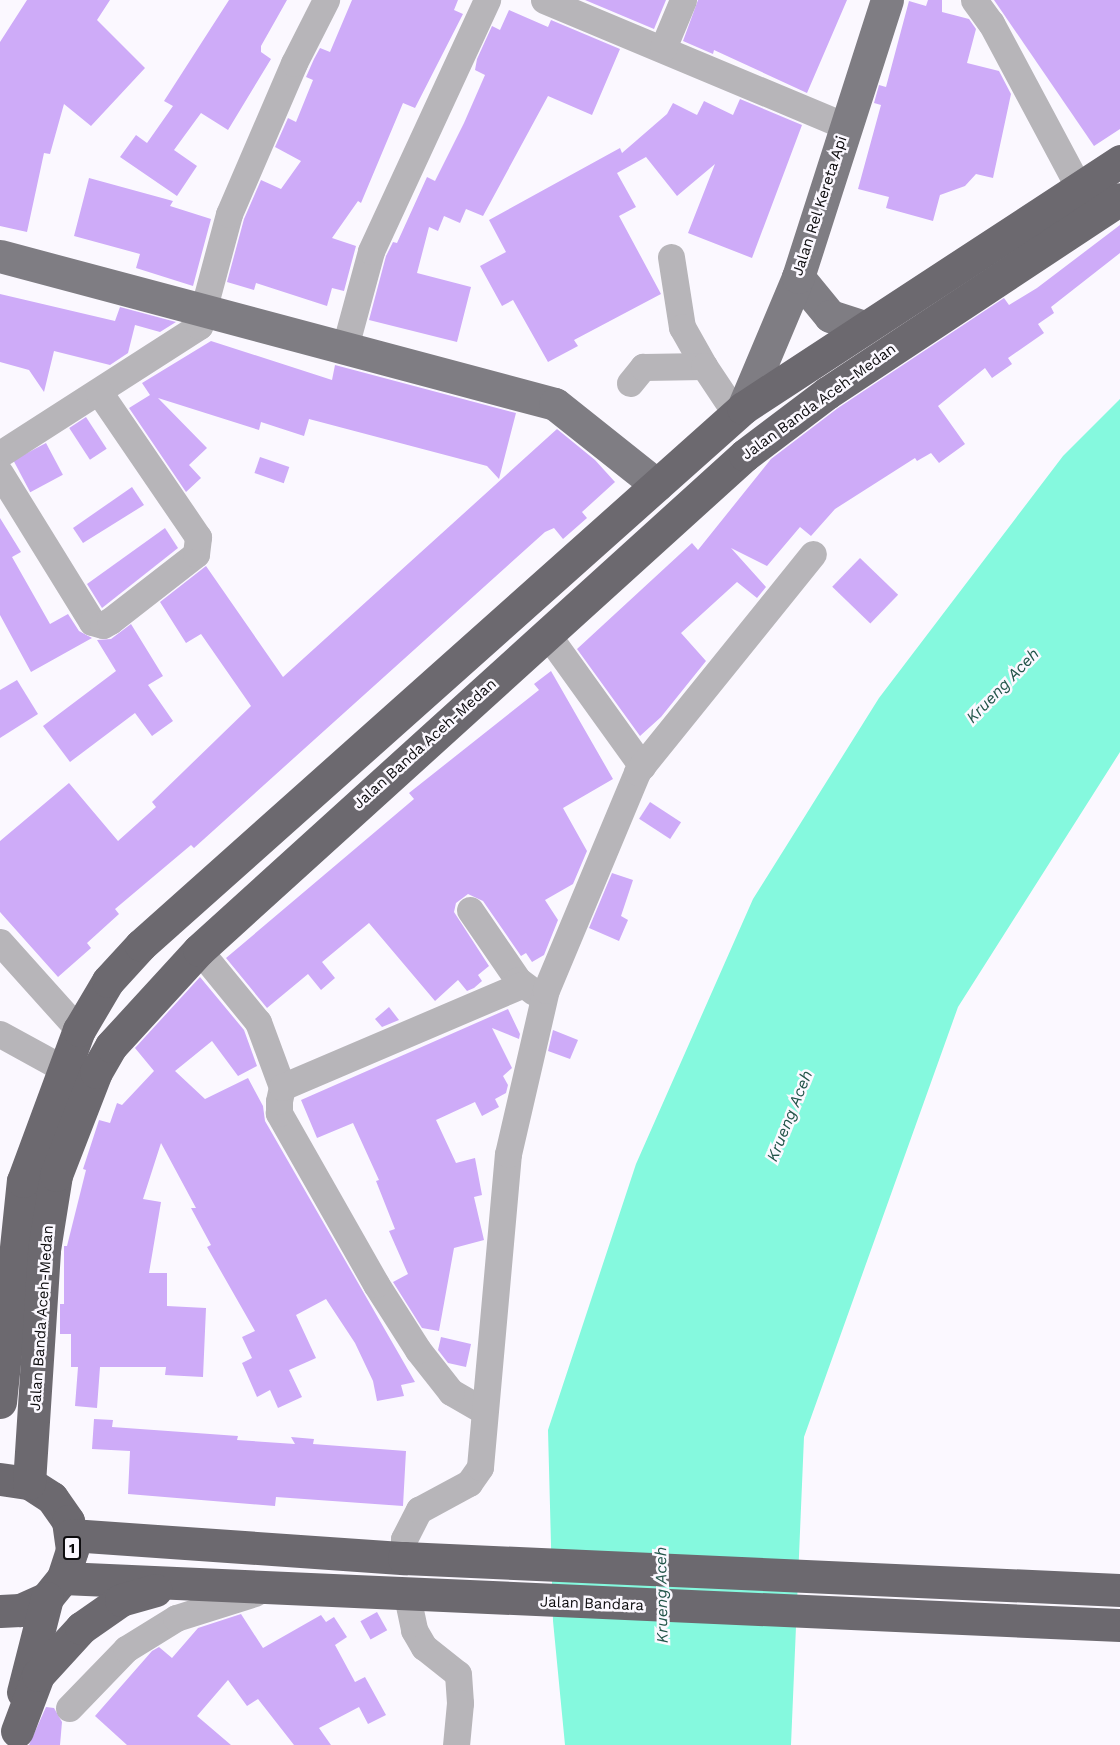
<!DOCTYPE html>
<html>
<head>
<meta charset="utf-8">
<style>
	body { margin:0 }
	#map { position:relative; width:1120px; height:1745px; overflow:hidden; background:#fbf8ff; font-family:"Work Sans",sans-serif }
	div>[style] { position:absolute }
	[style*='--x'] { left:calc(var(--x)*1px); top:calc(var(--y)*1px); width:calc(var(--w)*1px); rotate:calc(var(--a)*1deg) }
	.water>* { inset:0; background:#85f9de }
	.building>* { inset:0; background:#ceabf8; transform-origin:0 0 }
	.minor>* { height:27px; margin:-13.5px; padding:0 13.5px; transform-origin:13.5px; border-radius:13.5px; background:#b7b5b9 }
	.major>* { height:33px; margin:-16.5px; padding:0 16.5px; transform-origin:16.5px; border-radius:16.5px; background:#7f7d83 }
	.highway>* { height:33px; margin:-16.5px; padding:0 16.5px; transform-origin:16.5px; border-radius:16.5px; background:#6c696f }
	span { translate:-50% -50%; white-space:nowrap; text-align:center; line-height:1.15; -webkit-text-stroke:5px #fbf8ff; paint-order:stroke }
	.shield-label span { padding:2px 4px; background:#fbf8ff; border:2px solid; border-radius:4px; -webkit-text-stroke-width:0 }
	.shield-label { font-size:14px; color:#0d0c0e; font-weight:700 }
	.street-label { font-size:15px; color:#0d0c0e }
	.water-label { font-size:16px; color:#23554a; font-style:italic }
</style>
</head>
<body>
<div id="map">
	<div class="water">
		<i style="clip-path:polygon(1120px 399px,1120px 752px,958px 1007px,804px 1437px,791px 1745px,565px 1745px,553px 1621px,548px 1430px,636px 1164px,753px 899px,879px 698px,1063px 456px)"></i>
	</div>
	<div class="building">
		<i style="clip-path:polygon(27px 0,110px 0,97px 20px,145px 68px,91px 126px,64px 104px,50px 154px,44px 153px,27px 232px,0 226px,0 42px)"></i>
		<i style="clip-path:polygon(229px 0,287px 0,261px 46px,261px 52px,271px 59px,228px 130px,201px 113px,174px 150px,197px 166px,177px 196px,120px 157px,136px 135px,147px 143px,173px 106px,164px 101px)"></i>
		<i style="clip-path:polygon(352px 0,458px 0,454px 10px,463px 14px,415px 108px,403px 103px,361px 203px,358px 201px,332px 238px,356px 246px,344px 291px,332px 288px,327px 306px,256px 283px,254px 290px,227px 282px,244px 219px,261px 180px,281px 189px,301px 161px,275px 147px,288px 118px,296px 122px,313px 80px,306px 77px,314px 59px,320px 48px,330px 52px)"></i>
		<i style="clip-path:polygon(585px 0,666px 0,654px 29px)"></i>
		<i style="clip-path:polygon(698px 0,847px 0,807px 93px,714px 50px,713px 54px,683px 41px)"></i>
		<i style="clip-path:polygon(928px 0,942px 0,942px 12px,969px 19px,976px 29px,967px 63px,999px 71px,1011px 94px,993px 178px,976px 174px,965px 186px,940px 195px,933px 221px,886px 208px,889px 197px,858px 189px,881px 105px,874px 103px,879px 85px,886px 87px,909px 1px,926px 6px)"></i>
		<i style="clip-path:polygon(994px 0,1120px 0,1120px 129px,1094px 146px)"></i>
		<i style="clip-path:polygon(509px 10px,548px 27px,551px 20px,620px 49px,592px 115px,548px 96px,483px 216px,466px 209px,460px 223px,444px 216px,438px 231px,429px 227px,417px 273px,471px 287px,457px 342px,369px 320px,386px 256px,393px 242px,397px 243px,427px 177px,435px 181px,464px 123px,485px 75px,475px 70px,477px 59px,492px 26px,500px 30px)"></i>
		<i style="clip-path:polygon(740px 99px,802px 125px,752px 258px,688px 233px,715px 164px,677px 196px,646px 157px,617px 173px,636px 207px,619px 216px,661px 294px,574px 340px,578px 346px,548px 362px,513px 300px,502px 306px,480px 266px,506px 252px,489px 220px,620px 148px,622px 153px,667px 114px,673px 103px,697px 115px,704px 101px,733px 115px)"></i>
		<i style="clip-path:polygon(89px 178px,173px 201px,170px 206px,211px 219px,193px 286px,136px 268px,140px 254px,74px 236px)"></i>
		<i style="clip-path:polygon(1120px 225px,1120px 253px,1051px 307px,1054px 313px,1038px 324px,1044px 333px,1008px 358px,1012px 364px,992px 378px,985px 368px,938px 406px,965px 444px,939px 463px,931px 453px,917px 461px,915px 458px,835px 509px,811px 536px,800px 527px,767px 566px,731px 548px,766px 587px,757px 598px,737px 582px,681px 633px,706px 661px,661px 717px,640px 736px,577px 649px,692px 543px,698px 550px,771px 459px,838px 408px,1004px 298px,1009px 305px,1037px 288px)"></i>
		<i style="clip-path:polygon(0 294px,115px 321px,120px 307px,176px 322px,160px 332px,135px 325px,128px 353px,110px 365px,54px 351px,44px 392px,29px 370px,0 362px)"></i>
		<i style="clip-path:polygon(211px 341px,332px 380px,335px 365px,516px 413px,499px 479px,487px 466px,309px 419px,304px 436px,261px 422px,259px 430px,158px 398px,207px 448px,189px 465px,201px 478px,186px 492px,129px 408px,150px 395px,142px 383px)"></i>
		<i style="left:86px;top:417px;width:38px;height:20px;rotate:57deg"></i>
		<i style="clip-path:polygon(557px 429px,595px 460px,615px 482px,582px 512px,587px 518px,563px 539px,554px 528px,545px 532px,194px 848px,191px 845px,115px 909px,119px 914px,87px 943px,91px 948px,58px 977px,0 912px,0 841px,69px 783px,118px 841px,156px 807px,152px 802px,251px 706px,201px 634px,186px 643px,160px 602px,206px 566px,283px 677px)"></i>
		<i style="left:46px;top:443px;width:36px;height:37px;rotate:62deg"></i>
		<i style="left:260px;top:457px;width:31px;height:17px;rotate:19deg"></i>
		<i style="clip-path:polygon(132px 487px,144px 505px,83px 543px,73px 528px)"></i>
		<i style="clip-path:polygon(0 518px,21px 552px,12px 557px,50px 624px,68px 614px,79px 631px,92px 638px,31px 672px,0 615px)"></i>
		<i style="clip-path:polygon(165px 528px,178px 548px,102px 608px,87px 584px)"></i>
		<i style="left:860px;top:558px;width:53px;height:40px;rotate:44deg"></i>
		<i style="clip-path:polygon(131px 624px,163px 676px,148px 685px,173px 721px,152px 736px,135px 713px,70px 762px,43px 726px,116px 671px,97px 640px,111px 639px)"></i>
		<i style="clip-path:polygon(551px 671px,613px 779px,563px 808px,587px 851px,573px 884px,545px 900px,558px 920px,544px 955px,532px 962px,526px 953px,521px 956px,483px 901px,468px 894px,456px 903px,454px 912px,489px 966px,478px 975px,482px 981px,474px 988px,467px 991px,458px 980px,435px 1001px,369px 923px,322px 962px,335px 978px,321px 990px,308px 974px,267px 1008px,226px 958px,414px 799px,409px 793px,539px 690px,534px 684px)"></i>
		<i style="clip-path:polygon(17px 680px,38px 714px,0 738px,0 690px)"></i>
		<i style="left:650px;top:802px;width:37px;height:20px;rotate:33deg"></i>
		<i style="clip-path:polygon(612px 873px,633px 880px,621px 916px,628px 920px,619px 941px,589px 928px)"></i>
		<i style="clip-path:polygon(200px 977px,244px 1030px,257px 1066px,238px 1076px,212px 1041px,175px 1071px,205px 1099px,248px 1078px,263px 1106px,265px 1121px,415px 1382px,401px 1385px,404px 1396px,377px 1401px,373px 1381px,355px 1343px,326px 1299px,296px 1315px,316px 1358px,289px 1370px,302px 1397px,278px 1408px,270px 1390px,257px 1397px,242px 1363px,252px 1358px,242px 1337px,255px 1331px,207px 1247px,211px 1245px,191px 1208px,196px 1208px,161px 1143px,143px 1199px,161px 1202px,149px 1273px,167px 1273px,167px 1306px,206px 1308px,203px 1377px,165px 1375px,166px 1367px,100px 1367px,97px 1408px,75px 1406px,78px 1367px,71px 1367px,71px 1334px,60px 1334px,60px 1304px,64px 1304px,64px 1246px,67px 1246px,86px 1170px,83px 1169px,99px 1120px,110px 1123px,117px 1103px,122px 1105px,154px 1071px,135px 1048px)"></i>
		<i style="clip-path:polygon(389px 1007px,399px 1020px,382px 1027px,375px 1019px)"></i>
		<i style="clip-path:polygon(508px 1009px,520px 1034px,519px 1039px,492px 1028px,512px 1068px,503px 1076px,508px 1085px,506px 1093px,495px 1099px,499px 1107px,482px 1116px,475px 1102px,436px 1120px,456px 1163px,475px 1158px,482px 1195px,474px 1197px,484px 1240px,454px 1248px,439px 1331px,422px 1328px,393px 1282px,408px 1274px,389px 1231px,395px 1229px,376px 1181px,379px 1180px,353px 1123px,317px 1138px,301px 1100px)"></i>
		<i style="clip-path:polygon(553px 1030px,578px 1040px,570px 1059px,548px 1051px)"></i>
		<i style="clip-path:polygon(441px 1337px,471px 1344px,466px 1367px,448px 1363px,438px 1350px)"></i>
		<i style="clip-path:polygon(94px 1419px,113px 1420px,112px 1427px,238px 1436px,237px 1440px,295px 1444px,291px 1437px,314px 1439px,313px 1444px,406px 1451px,403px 1506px,276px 1497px,275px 1506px,128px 1494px,130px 1451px,92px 1449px)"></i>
		<i style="left:377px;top:1612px;width:21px;height:19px;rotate:61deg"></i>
		<i style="clip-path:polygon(241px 1614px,263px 1648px,321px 1615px,326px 1622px,334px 1617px,347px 1637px,335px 1645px,355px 1682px,365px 1677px,386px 1715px,368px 1724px,359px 1707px,319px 1728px,331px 1745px,294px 1745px,258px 1699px,247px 1706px,228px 1680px,197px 1716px,231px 1745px,127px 1745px,95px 1716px,152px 1651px,159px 1647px,172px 1658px,198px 1628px)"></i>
		<i style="clip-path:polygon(46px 1707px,54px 1708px,62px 1722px,60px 1745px,29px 1745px)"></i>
	</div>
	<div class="minor">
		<i style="--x:544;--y:0;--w:326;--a:22.7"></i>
		<i style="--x:974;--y:0;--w:29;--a:54"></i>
		<i style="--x:991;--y:23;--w:185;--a:61.9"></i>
		<i style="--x:663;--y:48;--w:52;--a:-67.4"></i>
		<i style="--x:671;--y:257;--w:71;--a:81.1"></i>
		<i style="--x:682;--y:327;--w:45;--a:60.6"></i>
		<i style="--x:345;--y:347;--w:99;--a:-74.8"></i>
		<i style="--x:371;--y:251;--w:277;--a:-65.2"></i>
		<i style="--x:630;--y:383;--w:21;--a:-51"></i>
		<i style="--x:643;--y:367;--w:61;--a:-0.9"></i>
		<i style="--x:704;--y:366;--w:58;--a:56.3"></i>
		<i style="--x:0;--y:454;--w:237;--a:-32.7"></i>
		<i style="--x:199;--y:326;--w:116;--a:-75"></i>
		<i style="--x:229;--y:214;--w:164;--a:-66.7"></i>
		<i style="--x:294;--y:63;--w:71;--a:-63.1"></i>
		<i style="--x:0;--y:473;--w:175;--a:58.3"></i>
		<i style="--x:92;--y:622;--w:11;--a:15"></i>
		<i style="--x:103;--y:625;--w:8;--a:-30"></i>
		<i style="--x:110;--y:621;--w:109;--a:-37.9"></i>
		<i style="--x:196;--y:554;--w:17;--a:-83"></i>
		<i style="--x:198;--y:537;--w:176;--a:-124.3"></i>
		<i style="--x:547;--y:634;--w:163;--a:54.3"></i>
		<i style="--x:470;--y:910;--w:85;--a:55.6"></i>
		<i style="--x:518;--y:980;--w:20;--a:37"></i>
		<i style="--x:0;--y:942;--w:118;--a:48.1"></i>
		<i style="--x:199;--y:950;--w:93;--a:50.7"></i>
		<i style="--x:258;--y:1022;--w:69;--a:69.7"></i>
		<i style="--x:0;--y:1034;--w:71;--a:28.7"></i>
		<i style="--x:484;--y:1411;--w:38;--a:-150"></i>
		<i style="--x:451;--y:1392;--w:53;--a:-128.2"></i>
		<i style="--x:418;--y:1350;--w:78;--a:-122.5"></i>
		<i style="--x:376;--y:1284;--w:197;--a:-119.6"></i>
		<i style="--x:279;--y:1113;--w:12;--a:-90"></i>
		<i style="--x:279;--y:1101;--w:14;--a:-78"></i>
		<i style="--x:282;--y:1087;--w:260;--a:-23.1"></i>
		<i style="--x:404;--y:1558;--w:19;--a:-90"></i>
		<i style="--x:404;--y:1539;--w:33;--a:-63"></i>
		<i style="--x:419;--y:1510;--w:57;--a:-28.4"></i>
		<i style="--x:469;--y:1483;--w:19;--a:-55"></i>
		<i style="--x:480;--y:1467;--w:314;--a:-84.9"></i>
		<i style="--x:508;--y:1154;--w:168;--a:-77"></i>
		<i style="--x:546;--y:990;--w:236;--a:-67.3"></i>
		<i style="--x:637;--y:772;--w:280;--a:-51.1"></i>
		<i style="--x:407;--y:1596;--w:35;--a:78"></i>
		<i style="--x:414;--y:1630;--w:20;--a:60"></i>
		<i style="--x:424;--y:1647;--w:43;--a:38.5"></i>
		<i style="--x:458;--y:1674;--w:29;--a:86"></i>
		<i style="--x:460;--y:1703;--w:42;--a:95.4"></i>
		<i style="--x:69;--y:1708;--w:82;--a:-46"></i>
		<i style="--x:126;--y:1649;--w:59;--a:-31.8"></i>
		<i style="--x:176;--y:1618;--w:83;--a:-17.6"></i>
	</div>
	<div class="major">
		<i style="--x:0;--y:256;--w:574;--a:14.93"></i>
		<i style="--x:555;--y:404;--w:130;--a:38.5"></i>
		<i style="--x:798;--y:277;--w:50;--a:50.6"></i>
		<i style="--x:830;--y:316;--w:35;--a:18"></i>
		<i style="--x:743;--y:408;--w:142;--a:-67.2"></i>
		<i style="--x:798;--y:277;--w:291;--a:-72.2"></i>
	</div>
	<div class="highway">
		<i style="--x:0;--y:1402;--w:222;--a:-84.1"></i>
		<i style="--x:23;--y:1181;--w:161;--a:-69.7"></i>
		<i style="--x:79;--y:1030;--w:57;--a:-59.4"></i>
		<i style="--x:108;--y:981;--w:49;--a:-47.5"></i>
		<i style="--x:141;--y:945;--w:807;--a:-41.73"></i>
		<i style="--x:743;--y:408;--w:451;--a:-33.2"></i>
		<i style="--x:0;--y:1479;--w:29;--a:8"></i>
		<i style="--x:29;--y:1483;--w:27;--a:33"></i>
		<i style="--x:52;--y:1498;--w:28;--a:55"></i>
		<i style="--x:68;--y:1521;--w:29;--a:82"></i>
		<i style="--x:72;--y:1550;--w:29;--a:108"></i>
		<i style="--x:63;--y:1578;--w:26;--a:129"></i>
		<i style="--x:47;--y:1598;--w:30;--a:156"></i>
		<i style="--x:20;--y:1610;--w:20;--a:177"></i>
		<i style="--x:29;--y:1483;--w:233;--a:-86.3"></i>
		<i style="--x:44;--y:1250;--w:76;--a:-80.9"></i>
		<i style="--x:56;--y:1175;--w:110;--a:-68.8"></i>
		<i style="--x:96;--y:1072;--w:30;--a:-60"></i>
		<i style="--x:111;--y:1046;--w:130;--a:-47.5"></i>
		<i style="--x:199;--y:950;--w:737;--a:-42.2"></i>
		<i style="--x:745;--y:455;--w:103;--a:-37.1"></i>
		<i style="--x:827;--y:393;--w:351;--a:-33.5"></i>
		<i style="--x:71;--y:1535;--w:334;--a:4"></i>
		<i style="--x:404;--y:1558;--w:717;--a:2.56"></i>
		<i style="--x:63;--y:1578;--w:1058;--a:2.55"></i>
		<i style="--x:23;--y:1692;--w:97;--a:-75.7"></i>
		<i style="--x:17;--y:1731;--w:60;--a:-69.4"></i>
		<i style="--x:38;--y:1675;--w:64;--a:-47.5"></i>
		<i style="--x:81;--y:1628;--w:49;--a:-35"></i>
		<i style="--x:121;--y:1600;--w:36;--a:-16"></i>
	</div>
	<div class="shield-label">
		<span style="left:72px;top:1548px">1</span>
	</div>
	<div class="street-label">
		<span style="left:820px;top:206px;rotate:-72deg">Jalan Rel Kereta Api</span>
		<span style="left:819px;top:402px;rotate:-36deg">Jalan Banda Aceh-Medan</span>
		<span style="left:425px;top:744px;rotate:-42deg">Jalan Banda Aceh-Medan</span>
		<span style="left:42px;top:1318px;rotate:-86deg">Jalan Banda Aceh-Medan</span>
		<span style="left:592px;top:1604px;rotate:2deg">Jalan Bandara</span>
	</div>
	<div class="water-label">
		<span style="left:1003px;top:686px;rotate:-46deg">Krueng Aceh</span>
		<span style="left:790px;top:1116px;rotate:-68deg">Krueng Aceh</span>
		<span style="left:662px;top:1595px;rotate:-91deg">Krueng Aceh</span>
	</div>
</div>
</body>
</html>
